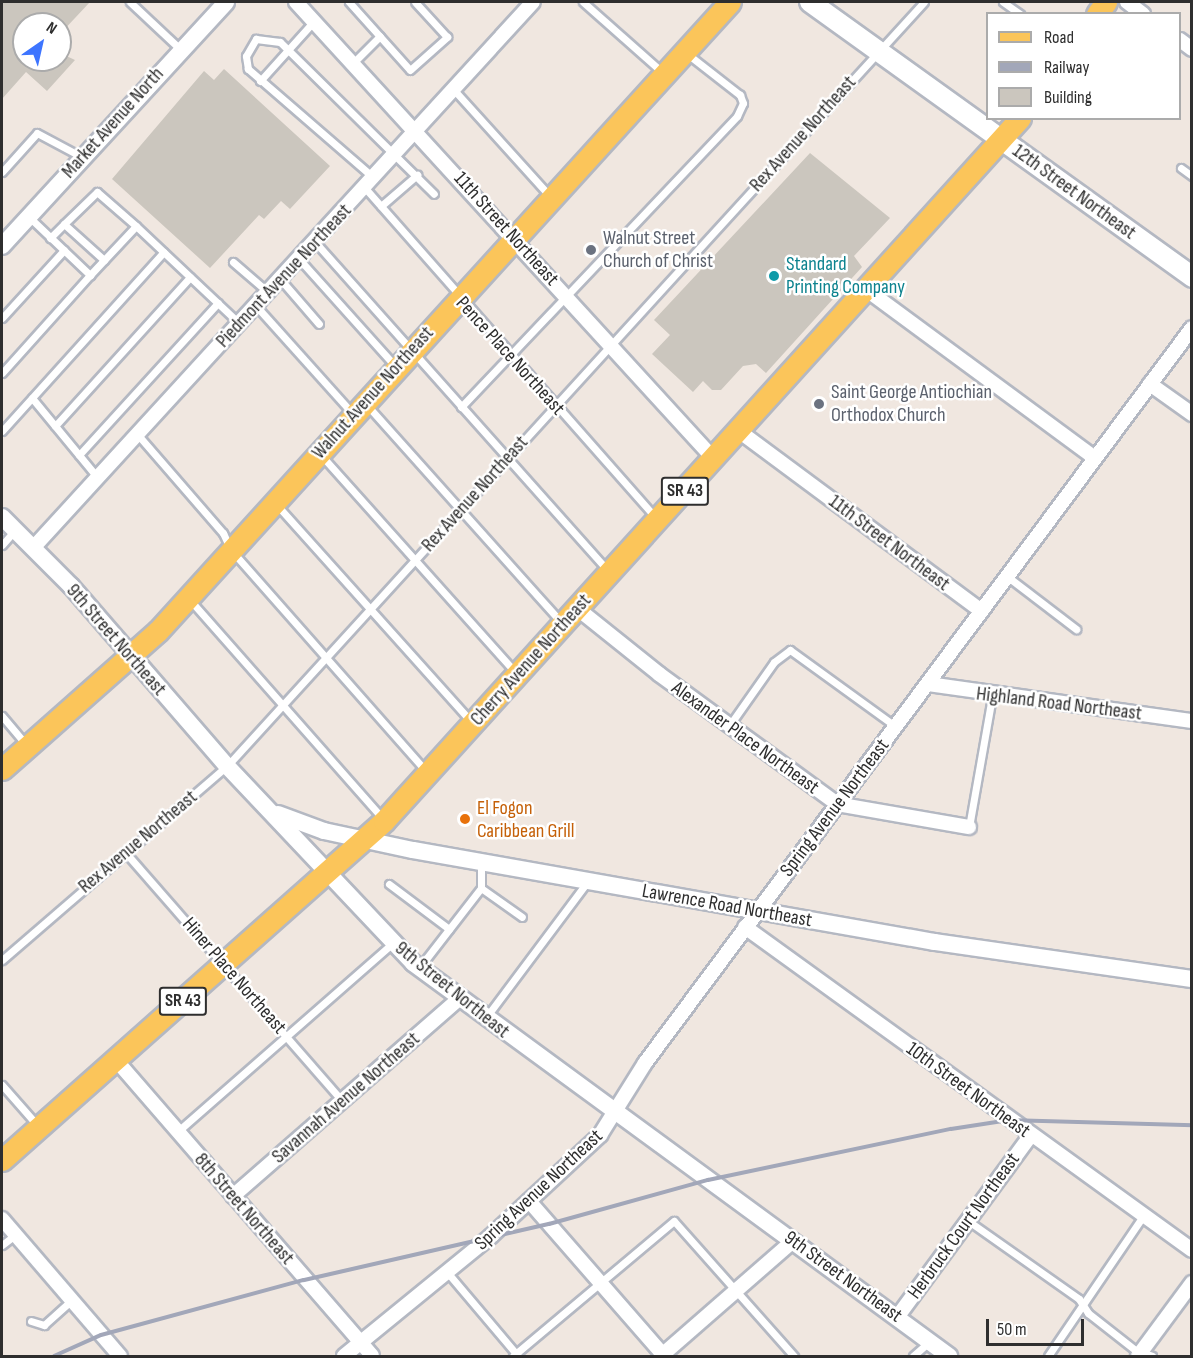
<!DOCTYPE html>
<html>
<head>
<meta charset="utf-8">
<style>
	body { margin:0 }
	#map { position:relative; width:1193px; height:1358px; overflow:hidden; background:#f0e7e0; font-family:"Sofia Sans Condensed",sans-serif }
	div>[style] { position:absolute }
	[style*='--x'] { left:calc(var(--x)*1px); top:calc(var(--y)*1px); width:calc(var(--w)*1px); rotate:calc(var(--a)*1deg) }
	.building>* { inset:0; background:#cbc6be }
	.roads { filter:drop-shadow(2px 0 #b4b8c2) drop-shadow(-2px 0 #b4b8c2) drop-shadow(0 2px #b4b8c2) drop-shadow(0 -2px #b4b8c2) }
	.service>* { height:7px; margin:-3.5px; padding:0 3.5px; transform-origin:3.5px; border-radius:3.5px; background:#fff }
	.minor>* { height:14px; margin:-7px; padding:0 7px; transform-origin:7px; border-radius:7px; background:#fff }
	.tertiary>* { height:16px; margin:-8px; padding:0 8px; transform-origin:8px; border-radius:8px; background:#fff }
	.secondary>* { height:20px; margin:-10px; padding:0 10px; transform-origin:10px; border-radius:10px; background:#fff }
	.primary>* { height:21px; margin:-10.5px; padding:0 10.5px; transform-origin:10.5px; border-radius:10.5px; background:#fbc55a }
	.rail>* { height:4px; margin:-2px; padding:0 2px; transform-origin:2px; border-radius:2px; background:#a2a7b9 }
	.dots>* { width:16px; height:16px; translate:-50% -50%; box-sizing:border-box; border:3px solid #fff; border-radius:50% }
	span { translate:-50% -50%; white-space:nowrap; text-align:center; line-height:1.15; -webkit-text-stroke:5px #fff; paint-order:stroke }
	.shield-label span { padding:2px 4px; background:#fff; border:2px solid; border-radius:4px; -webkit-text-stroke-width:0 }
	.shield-label { font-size:18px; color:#2e2e2e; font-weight:700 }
	.street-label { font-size:20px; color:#2e2e2e }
	.worship-label { font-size:20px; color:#5b616d }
	.left { translate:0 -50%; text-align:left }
	.culture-label { font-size:20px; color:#0d838f }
	.food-label { font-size:20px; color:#c56008 }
	.frame { position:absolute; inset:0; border:3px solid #2e2e2e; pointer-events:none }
	.legend { position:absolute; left:986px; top:12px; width:195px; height:108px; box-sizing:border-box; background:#fff; border:2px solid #ababab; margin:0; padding:8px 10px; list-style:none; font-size:18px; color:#2e2e2e }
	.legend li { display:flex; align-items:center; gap:12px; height:30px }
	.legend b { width:30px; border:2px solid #ababab }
	.north { position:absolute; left:12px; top:12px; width:60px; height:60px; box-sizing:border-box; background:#fff; border:2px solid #ababab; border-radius:50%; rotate:34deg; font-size:16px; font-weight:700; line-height:24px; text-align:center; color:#2e2e2e }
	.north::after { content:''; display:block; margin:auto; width:21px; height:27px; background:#3e75ff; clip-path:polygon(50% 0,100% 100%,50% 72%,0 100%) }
	.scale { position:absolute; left:986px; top:1319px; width:98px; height:27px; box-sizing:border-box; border:3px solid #2e2e2e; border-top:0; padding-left:8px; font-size:18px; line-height:21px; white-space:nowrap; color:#2e2e2e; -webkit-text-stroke:4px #fff; paint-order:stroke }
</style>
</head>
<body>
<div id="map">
	<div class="building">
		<i style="clip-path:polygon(2px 2px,90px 2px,60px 34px,60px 24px,24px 24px,24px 60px,60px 60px,60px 53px,75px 60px,47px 91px,26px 72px,2px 99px)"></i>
		<i style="clip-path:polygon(224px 69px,330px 166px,290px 209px,281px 201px,264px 219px,259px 215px,210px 268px,112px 179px,204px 71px,214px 80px)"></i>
		<i style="clip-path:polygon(810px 153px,890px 218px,854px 256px,862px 267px,766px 373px,756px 364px,743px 366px,721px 390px,712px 390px,703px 381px,693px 392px,652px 354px,670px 335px,654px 320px)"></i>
	</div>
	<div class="roads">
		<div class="service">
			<i style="--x:130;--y:2;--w:69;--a:43.2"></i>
			<i style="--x:349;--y:2;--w:91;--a:48.1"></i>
			<i style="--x:410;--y:70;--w:50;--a:-41.7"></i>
			<i style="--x:447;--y:37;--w:47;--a:-132.4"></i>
			<i style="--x:583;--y:2;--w:106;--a:41.5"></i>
			<i style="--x:1003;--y:2;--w:21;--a:35"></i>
			<i style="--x:355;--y:61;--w:35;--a:-45"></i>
			<i style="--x:260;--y:81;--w:81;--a:-48"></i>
			<i style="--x:454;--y:90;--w:142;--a:47.9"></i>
			<i style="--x:1181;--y:168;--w:14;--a:36"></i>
			<i style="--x:2;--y:172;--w:52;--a:-48.1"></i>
			<i style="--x:37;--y:133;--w:51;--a:28.1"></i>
			<i style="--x:374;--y:178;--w:167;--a:-139.1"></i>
			<i style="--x:248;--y:69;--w:13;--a:-99"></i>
			<i style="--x:246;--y:56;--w:20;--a:-60"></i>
			<i style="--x:256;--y:39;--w:24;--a:7"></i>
			<i style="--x:280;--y:42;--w:216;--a:44.6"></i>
			<i style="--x:365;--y:188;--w:439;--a:48.6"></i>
			<i style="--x:381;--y:206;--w:48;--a:-40.7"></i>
			<i style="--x:28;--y:216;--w:86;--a:43.6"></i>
			<i style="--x:90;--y:275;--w:67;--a:-46.8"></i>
			<i style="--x:136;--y:226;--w:141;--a:43.3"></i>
			<i style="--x:64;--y:224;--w:46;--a:-44.1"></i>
			<i style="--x:97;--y:192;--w:52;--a:41.1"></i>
			<i style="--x:50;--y:238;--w:20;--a:-45"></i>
			<i style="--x:64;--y:224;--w:54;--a:42"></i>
			<i style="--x:316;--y:243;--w:438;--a:48.3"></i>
			<i style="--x:300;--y:260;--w:144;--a:48.1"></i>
			<i style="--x:233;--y:262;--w:48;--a:40.7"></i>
			<i style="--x:281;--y:280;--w:58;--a:49.2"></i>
			<i style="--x:257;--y:307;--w:144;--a:48.1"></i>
			<i style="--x:2;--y:318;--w:92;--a:-47.6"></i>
			<i style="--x:2;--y:373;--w:132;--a:-48.1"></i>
			<i style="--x:32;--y:398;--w:104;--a:50.5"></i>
			<i style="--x:366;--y:404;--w:292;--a:48.2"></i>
			<i style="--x:461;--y:407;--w:401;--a:-46.5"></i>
			<i style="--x:737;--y:116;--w:14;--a:-65"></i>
			<i style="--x:743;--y:103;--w:9;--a:-111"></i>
			<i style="--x:740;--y:95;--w:68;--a:-142.1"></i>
			<i style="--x:55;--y:426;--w:201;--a:-47.8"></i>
			<i style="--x:2;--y:431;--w:241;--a:-47.9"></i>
			<i style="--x:138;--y:435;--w:130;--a:49.1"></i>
			<i style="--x:223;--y:533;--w:19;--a:65"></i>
			<i style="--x:231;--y:550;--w:295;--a:48.6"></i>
			<i style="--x:79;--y:455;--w:206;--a:-47.6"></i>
			<i style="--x:321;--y:455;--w:291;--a:48.2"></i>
			<i style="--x:276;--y:504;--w:292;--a:48.1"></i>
			<i style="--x:2;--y:545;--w:20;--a:-49"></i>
			<i style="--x:1008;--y:577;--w:86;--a:37.4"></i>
			<i style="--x:190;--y:600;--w:292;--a:48.6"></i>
			<i style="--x:2;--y:716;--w:38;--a:50"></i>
			<i style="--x:729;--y:726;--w:78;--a:-54.9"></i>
			<i style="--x:774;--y:662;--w:20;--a:-37"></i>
			<i style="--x:790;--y:650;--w:130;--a:35.9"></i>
			<i style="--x:969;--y:827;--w:133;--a:-80"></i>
			<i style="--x:125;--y:852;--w:330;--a:48.9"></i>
			<i style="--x:389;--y:884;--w:75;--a:36.9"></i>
			<i style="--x:481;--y:888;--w:50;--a:35.3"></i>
			<i style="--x:2;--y:960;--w:297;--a:-40.8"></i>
			<i style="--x:227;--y:766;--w:1034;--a:-47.63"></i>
			<i style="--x:419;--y:968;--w:101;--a:-52.2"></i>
			<i style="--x:481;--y:888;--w:25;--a:-90"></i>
			<i style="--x:487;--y:1016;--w:169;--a:-53.2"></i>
			<i style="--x:2;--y:1085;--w:55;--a:48.7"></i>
			<i style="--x:177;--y:1132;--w:287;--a:-41.2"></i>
			<i style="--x:967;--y:1220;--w:137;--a:35.2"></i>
			<i style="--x:1079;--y:1299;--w:17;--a:57"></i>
			<i style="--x:1088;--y:1313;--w:60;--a:38.2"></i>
			<i style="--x:1135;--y:1350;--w:18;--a:19"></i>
			<i style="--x:2;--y:1245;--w:16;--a:-38"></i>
			<i style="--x:447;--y:1272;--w:110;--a:49.8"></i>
			<i style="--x:31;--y:1321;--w:14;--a:17"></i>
			<i style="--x:44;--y:1325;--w:38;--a:-42"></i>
			<i style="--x:513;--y:1356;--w:210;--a:-40"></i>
			<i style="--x:674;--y:1221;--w:181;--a:48.4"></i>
			<i style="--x:913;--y:1356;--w:21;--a:-41"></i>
			<i style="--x:1048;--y:1356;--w:171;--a:-55.8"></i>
		</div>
		<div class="minor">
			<i style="--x:296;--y:2;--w:619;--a:47.55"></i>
			<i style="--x:1127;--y:2;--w:20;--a:37"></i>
			<i style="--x:1180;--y:40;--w:15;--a:37"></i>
			<i style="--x:867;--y:290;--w:283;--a:36.4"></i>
			<i style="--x:1150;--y:384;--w:52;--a:35.5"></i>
			<i style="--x:739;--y:431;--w:302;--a:36.6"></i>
			<i style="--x:33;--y:548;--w:740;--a:-47.52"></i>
			<i style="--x:578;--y:609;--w:104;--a:38.7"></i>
			<i style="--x:659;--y:674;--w:220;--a:36.1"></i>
			<i style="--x:837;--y:804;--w:134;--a:9.9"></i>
			<i style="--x:928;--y:684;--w:267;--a:8"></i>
			<i style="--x:745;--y:927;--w:551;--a:35.85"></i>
			<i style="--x:116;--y:1060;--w:391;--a:49.1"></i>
			<i style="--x:233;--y:1196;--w:300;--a:-41.1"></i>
			<i style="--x:529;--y:1201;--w:206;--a:48.9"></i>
			<i style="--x:2;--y:1219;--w:181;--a:49.3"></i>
			<i style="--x:898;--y:1316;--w:223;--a:-53.7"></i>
			<i style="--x:344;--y:1356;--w:190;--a:-39.2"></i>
			<i style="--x:491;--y:1236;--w:149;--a:-42.8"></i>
			<i style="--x:600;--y:1135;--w:85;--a:-58"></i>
			<i style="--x:645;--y:1063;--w:916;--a:-53.34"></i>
			<i style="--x:661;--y:1356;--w:175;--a:-41.1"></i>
			<i style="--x:1138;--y:1356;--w:91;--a:-53.5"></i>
		</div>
		<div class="tertiary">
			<i style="--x:2;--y:246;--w:331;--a:-47.4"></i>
			<i style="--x:2;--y:517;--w:98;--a:45"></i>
			<i style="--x:71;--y:586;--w:238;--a:49.1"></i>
			<i style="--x:227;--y:766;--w:271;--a:46.6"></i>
			<i style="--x:413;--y:963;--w:665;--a:36.25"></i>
			<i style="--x:278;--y:814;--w:49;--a:20.3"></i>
			<i style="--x:324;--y:831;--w:91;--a:12.1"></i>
			<i style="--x:413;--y:850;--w:530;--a:10"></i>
			<i style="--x:935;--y:942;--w:260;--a:8.2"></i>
		</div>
		<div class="secondary">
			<i style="--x:810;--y:2;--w:471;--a:35.7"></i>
		</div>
		<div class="primary">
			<i style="--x:1097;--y:14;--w:15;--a:-53"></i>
			<i style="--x:2;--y:769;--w:208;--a:-41.5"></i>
			<i style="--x:158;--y:631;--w:850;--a:-47.72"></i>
			<i style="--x:2;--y:1160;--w:511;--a:-41.59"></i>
			<i style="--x:384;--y:821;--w:948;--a:-47.86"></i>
		</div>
	</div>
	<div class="rail">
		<i style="--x:54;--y:1356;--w:51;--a:-24.1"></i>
		<i style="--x:101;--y:1335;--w:210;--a:-15.2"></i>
		<i style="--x:304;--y:1280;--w:251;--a:-12.9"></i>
		<i style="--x:549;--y:1224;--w:165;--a:-15.5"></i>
		<i style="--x:708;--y:1180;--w:248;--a:-11.9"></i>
		<i style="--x:951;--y:1129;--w:59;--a:-8.8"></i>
		<i style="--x:1009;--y:1120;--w:183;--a:1.6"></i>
	</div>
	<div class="dots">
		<i style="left:591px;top:250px;background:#6b7280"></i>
		<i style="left:774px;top:276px;background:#0f9aa8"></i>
		<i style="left:819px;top:404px;background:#6b7280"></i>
		<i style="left:465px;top:819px;background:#e8710a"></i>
	</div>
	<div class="shield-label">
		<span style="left:685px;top:491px">SR 43</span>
		<span style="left:183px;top:1001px">SR 43</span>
	</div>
	<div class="street-label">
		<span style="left:113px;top:123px;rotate:-48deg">Market Avenue North</span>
		<span style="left:803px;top:134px;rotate:-48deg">Rex Avenue Northeast</span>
		<span style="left:1074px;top:192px;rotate:36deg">12th Street Northeast</span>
		<span style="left:506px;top:229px;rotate:48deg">11th Street Northeast</span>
		<span style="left:284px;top:276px;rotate:-47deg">Piedmont Avenue Northeast</span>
		<span style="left:510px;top:356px;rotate:48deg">Pence Place Northeast</span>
		<span style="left:373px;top:393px;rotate:-48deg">Walnut Avenue Northeast</span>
		<span style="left:475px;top:494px;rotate:-48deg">Rex Avenue Northeast</span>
		<span style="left:889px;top:543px;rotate:37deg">11th Street Northeast</span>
		<span style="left:116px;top:640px;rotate:49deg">9th Street Northeast</span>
		<span style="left:531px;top:660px;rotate:-48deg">Cherry Avenue Northeast</span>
		<span style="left:1059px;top:704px;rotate:7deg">Highland Road Northeast</span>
		<span style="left:745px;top:738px;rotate:36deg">Alexander Place Northeast</span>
		<span style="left:835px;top:808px;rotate:-53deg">Spring Avenue Northeast</span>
		<span style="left:138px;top:842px;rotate:-40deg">Rex Avenue Northeast</span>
		<span style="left:727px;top:906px;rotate:10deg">Lawrence Road Northeast</span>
		<span style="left:234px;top:976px;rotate:49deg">Hiner Place Northeast</span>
		<span style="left:452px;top:990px;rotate:39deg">9th Street Northeast</span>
		<span style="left:968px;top:1090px;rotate:36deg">10th Street Northeast</span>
		<span style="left:346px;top:1098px;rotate:-41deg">Savannah Avenue Northeast</span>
		<span style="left:539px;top:1190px;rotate:-43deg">Spring Avenue Northeast</span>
		<span style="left:244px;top:1209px;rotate:49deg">8th Street Northeast</span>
		<span style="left:964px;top:1226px;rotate:-54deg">Herbruck Court Northeast</span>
		<span style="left:843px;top:1277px;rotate:36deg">9th Street Northeast</span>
	</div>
	<div class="worship-label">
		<span class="left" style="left:603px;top:250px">Walnut Street<br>Church of Christ</span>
		<span class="left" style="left:831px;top:404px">Saint George Antiochian<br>Orthodox Church</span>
	</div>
	<div class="culture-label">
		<span class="left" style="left:786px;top:276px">Standard<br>Printing Company</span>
	</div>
	<div class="food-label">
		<span class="left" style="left:477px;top:820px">El Fogon<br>Caribbean Grill</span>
	</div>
	<div class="frame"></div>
	<ul class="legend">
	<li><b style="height:8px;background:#fbc55a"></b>Road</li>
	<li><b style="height:8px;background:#a2a7b9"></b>Railway</li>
	<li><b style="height:16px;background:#cbc6be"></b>Building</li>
	</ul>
	<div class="north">N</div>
	<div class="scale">50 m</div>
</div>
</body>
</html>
